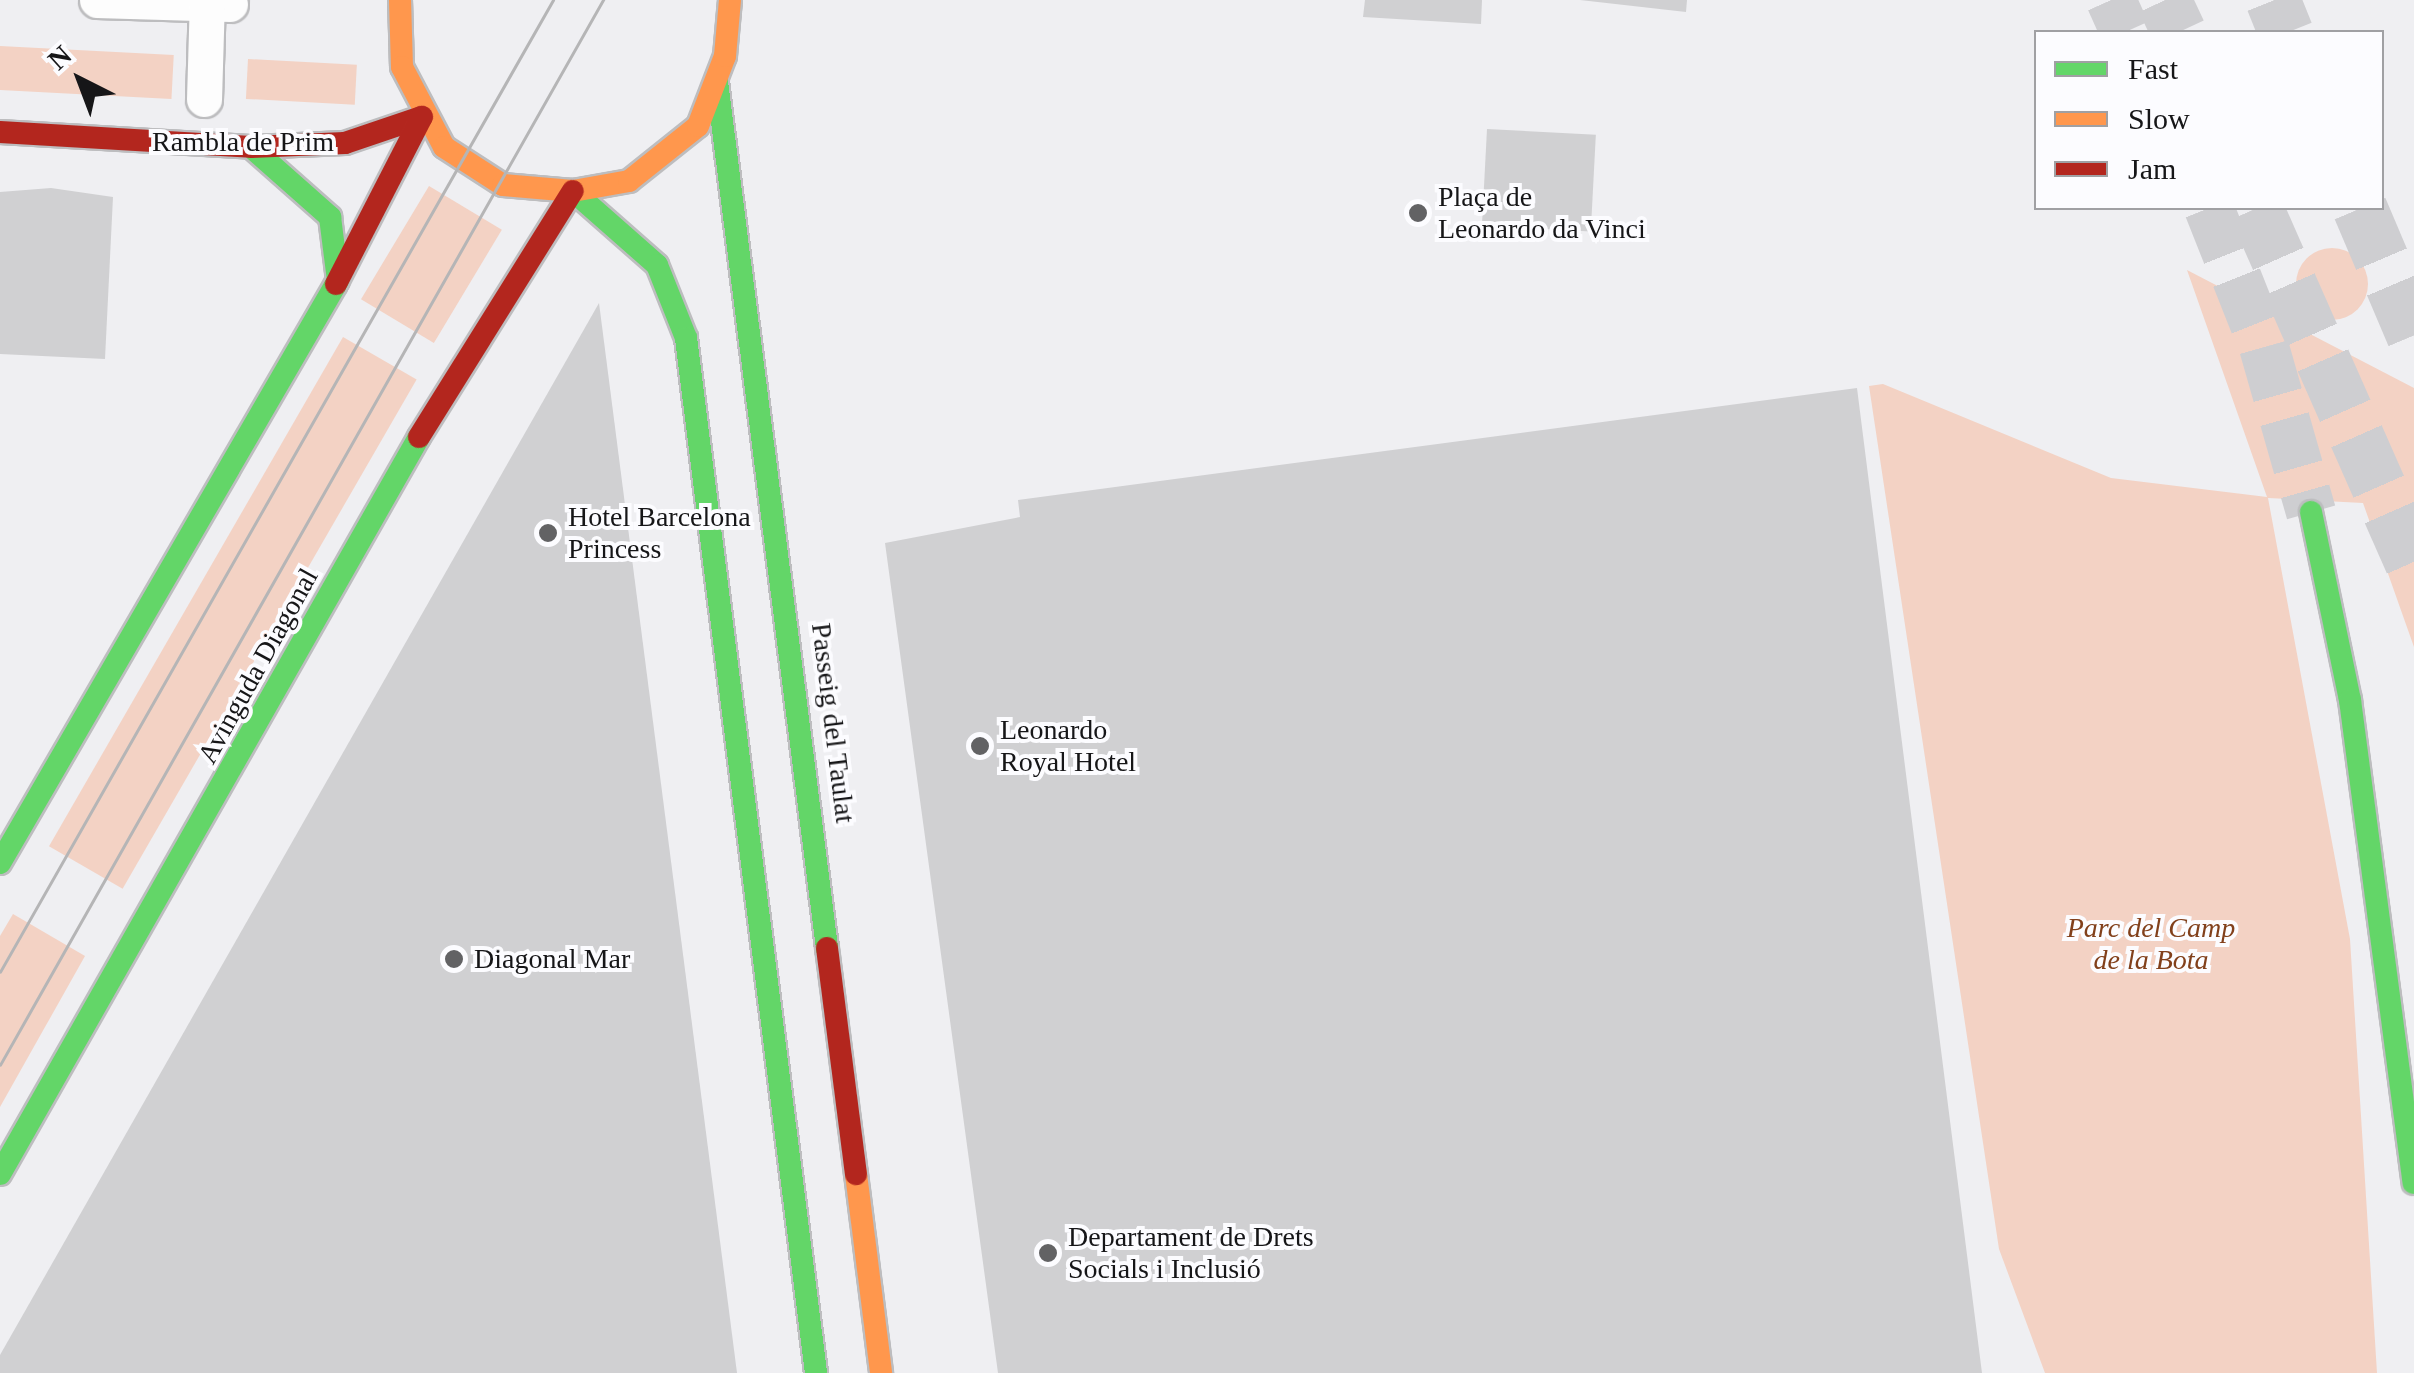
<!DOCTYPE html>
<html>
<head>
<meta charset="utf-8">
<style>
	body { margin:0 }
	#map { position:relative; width:2414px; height:1373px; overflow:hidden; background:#efeff2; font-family:Georgia,serif }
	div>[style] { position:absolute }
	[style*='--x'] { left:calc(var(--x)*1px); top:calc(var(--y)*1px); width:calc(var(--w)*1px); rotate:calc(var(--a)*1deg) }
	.green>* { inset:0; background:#f3d2c4; transform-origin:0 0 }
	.round { border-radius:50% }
	.building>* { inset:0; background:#d0d0d2; transform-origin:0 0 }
	.secondary-tunnel>* { height:50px; margin-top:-25px; transform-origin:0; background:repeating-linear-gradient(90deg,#ceced1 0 50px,transparent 0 75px) }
	.highway-tunnel>* { height:55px; margin-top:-27.5px; transform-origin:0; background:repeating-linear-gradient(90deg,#ceced1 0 55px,transparent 0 83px) }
	.roads { filter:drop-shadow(2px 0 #bdbdbf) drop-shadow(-2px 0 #bdbdbf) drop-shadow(0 2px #bdbdbf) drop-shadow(0 -2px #bdbdbf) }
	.street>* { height:35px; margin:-17.5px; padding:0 17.5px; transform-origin:17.5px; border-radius:17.5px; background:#fdfdfd }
	.fast>* { height:22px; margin:-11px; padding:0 11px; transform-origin:11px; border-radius:11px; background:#63d668 }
	.slow>* { height:22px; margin:-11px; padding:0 11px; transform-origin:11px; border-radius:11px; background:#ff974d }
	.jam>* { height:22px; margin:-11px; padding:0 11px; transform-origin:11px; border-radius:11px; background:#b3261e }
	.tram>* { height:2.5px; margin:-1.25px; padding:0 1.25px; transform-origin:1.25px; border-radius:1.25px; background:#b5b5b6 }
	.dots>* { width:28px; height:28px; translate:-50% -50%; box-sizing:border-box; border:5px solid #fcfcff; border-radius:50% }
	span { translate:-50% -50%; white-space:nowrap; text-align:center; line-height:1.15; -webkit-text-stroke:8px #fcfcff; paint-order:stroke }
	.street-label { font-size:28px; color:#161618 }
	.poi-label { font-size:28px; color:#161618 }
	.left { translate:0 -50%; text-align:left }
	.park-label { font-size:28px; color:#82401b; font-style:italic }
	.legend { position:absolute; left:2034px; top:30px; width:350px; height:180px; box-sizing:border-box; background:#fcfcff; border:2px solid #a0a0a3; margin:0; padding:12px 18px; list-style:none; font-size:30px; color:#161618 }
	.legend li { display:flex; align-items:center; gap:20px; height:50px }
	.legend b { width:50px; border:2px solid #a0a0a3 }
	.north { position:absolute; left:30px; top:30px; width:100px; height:100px; -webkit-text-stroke:8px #fcfcff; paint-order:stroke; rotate:318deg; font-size:28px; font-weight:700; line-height:40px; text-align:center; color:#161618 }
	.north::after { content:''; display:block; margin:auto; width:35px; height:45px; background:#161618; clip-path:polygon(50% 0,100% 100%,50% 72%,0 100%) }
</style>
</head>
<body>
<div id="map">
	<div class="green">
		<i style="left:0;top:46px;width:174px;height:44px;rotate:3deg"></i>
		<i style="left:248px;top:59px;width:109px;height:40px;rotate:3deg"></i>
		<i style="left:429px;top:186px;width:85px;height:132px;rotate:31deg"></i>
		<i class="round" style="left:2296px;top:248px;width:72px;height:72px"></i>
		<i style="clip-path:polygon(2187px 270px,2414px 388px,2414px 647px,2363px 503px,2268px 498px,2350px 939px,2377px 1373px,2045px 1373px,1999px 1249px,1869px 386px,1883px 384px,2111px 478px,2267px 497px)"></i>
		<i style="left:343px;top:337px;width:85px;height:588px;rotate:30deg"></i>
		<i style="clip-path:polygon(13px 914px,85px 956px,0 1107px,0 936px)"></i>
	</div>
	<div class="building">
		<i style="clip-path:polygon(1365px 0,1482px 0,1481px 24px,1363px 17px)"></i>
		<i style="clip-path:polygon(1580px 0,1687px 0,1686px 12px)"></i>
		<i style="left:1487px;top:129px;width:109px;height:97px;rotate:3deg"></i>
		<i style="clip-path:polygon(51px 188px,113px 197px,105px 359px,0 354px,0 192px)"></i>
		<i style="clip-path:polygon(599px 303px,737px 1373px,0 1373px,0 1355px)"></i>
		<i style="clip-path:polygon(1857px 388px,1982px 1373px,998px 1373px,885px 543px,1020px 517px,1018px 500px)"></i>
	</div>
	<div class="secondary-tunnel">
		<i style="--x:2111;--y:0;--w:35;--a:66"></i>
		<i style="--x:2209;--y:208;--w:149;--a:68.4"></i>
		<i style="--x:2264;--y:347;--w:172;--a:74.1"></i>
	</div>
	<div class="highway-tunnel">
		<i style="--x:2164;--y:0;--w:35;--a:65"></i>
		<i style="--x:2273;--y:0;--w:35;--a:68"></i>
		<i style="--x:2256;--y:208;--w:392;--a:66.2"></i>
		<i style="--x:2360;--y:208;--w:138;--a:67"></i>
	</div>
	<div class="roads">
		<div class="street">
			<i style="--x:97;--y:0;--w:133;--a:1.7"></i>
			<i style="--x:204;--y:99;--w:99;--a:-88.3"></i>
		</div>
		<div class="fast">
			<i style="--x:717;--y:82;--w:873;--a:82.76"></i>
			<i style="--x:251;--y:147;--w:106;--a:41.5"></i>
			<i style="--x:330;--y:217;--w:64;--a:82.8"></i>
			<i style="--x:573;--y:191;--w:112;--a:41.4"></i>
			<i style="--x:657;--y:265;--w:79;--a:68.3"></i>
			<i style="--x:686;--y:338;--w:1043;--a:82.84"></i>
			<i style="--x:2311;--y:512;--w:192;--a:78.3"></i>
			<i style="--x:2350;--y:700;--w:487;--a:82.5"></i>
			<i style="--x:0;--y:863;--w:669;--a:-59.87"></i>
			<i style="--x:0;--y:1174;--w:848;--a:-60.38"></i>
		</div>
		<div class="slow">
			<i style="--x:400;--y:0;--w:67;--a:88.3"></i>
			<i style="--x:402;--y:67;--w:90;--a:62.3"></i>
			<i style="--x:444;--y:147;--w:70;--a:32.8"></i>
			<i style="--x:503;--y:185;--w:70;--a:4.9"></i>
			<i style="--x:573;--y:191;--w:57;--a:-10.1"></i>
			<i style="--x:629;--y:181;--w:88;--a:-38.6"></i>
			<i style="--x:698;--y:126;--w:75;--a:-68.9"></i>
			<i style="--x:725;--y:56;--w:56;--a:-84.9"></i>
			<i style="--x:856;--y:1174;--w:201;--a:82.8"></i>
		</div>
		<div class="jam">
			<i style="--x:0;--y:132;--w:251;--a:3.4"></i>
			<i style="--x:251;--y:147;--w:94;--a:-2.4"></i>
			<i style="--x:345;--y:143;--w:81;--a:-18.7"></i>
			<i style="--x:336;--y:284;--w:188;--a:-62.8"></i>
			<i style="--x:419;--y:437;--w:290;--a:-58"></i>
			<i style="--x:827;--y:948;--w:228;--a:82.7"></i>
		</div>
	</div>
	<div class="tram">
		<i style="--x:0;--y:972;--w:1118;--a:-60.36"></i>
		<i style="--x:0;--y:1065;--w:1224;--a:-60.48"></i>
	</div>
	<div class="dots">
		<i style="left:1418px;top:213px;background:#626264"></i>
		<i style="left:548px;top:533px;background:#626264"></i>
		<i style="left:980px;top:746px;background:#626264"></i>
		<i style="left:454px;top:959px;background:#626264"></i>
		<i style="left:1048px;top:1253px;background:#626264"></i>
	</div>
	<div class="street-label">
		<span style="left:243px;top:142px">Rambla de Prim</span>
		<span style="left:258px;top:666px;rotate:-61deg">Avinguda Diagonal</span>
		<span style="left:833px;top:723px;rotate:83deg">Passeig del Taulat</span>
	</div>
	<div class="poi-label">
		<span class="left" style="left:1438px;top:213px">Plaça de<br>Leonardo da Vinci</span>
		<span class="left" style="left:568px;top:533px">Hotel Barcelona<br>Princess</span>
		<span class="left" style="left:1000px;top:746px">Leonardo<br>Royal Hotel</span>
		<span class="left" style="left:474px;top:959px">Diagonal Mar</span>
		<span class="left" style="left:1068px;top:1253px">Departament de Drets<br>Socials i Inclusió</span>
	</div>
	<div class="park-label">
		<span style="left:2151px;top:944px">Parc del Camp<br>de la Bota</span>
	</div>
	<ul class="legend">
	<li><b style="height:12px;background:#63d668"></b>Fast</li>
	<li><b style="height:12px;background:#ff974d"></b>Slow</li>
	<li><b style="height:12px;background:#b3261e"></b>Jam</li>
	</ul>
	<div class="north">N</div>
</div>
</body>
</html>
